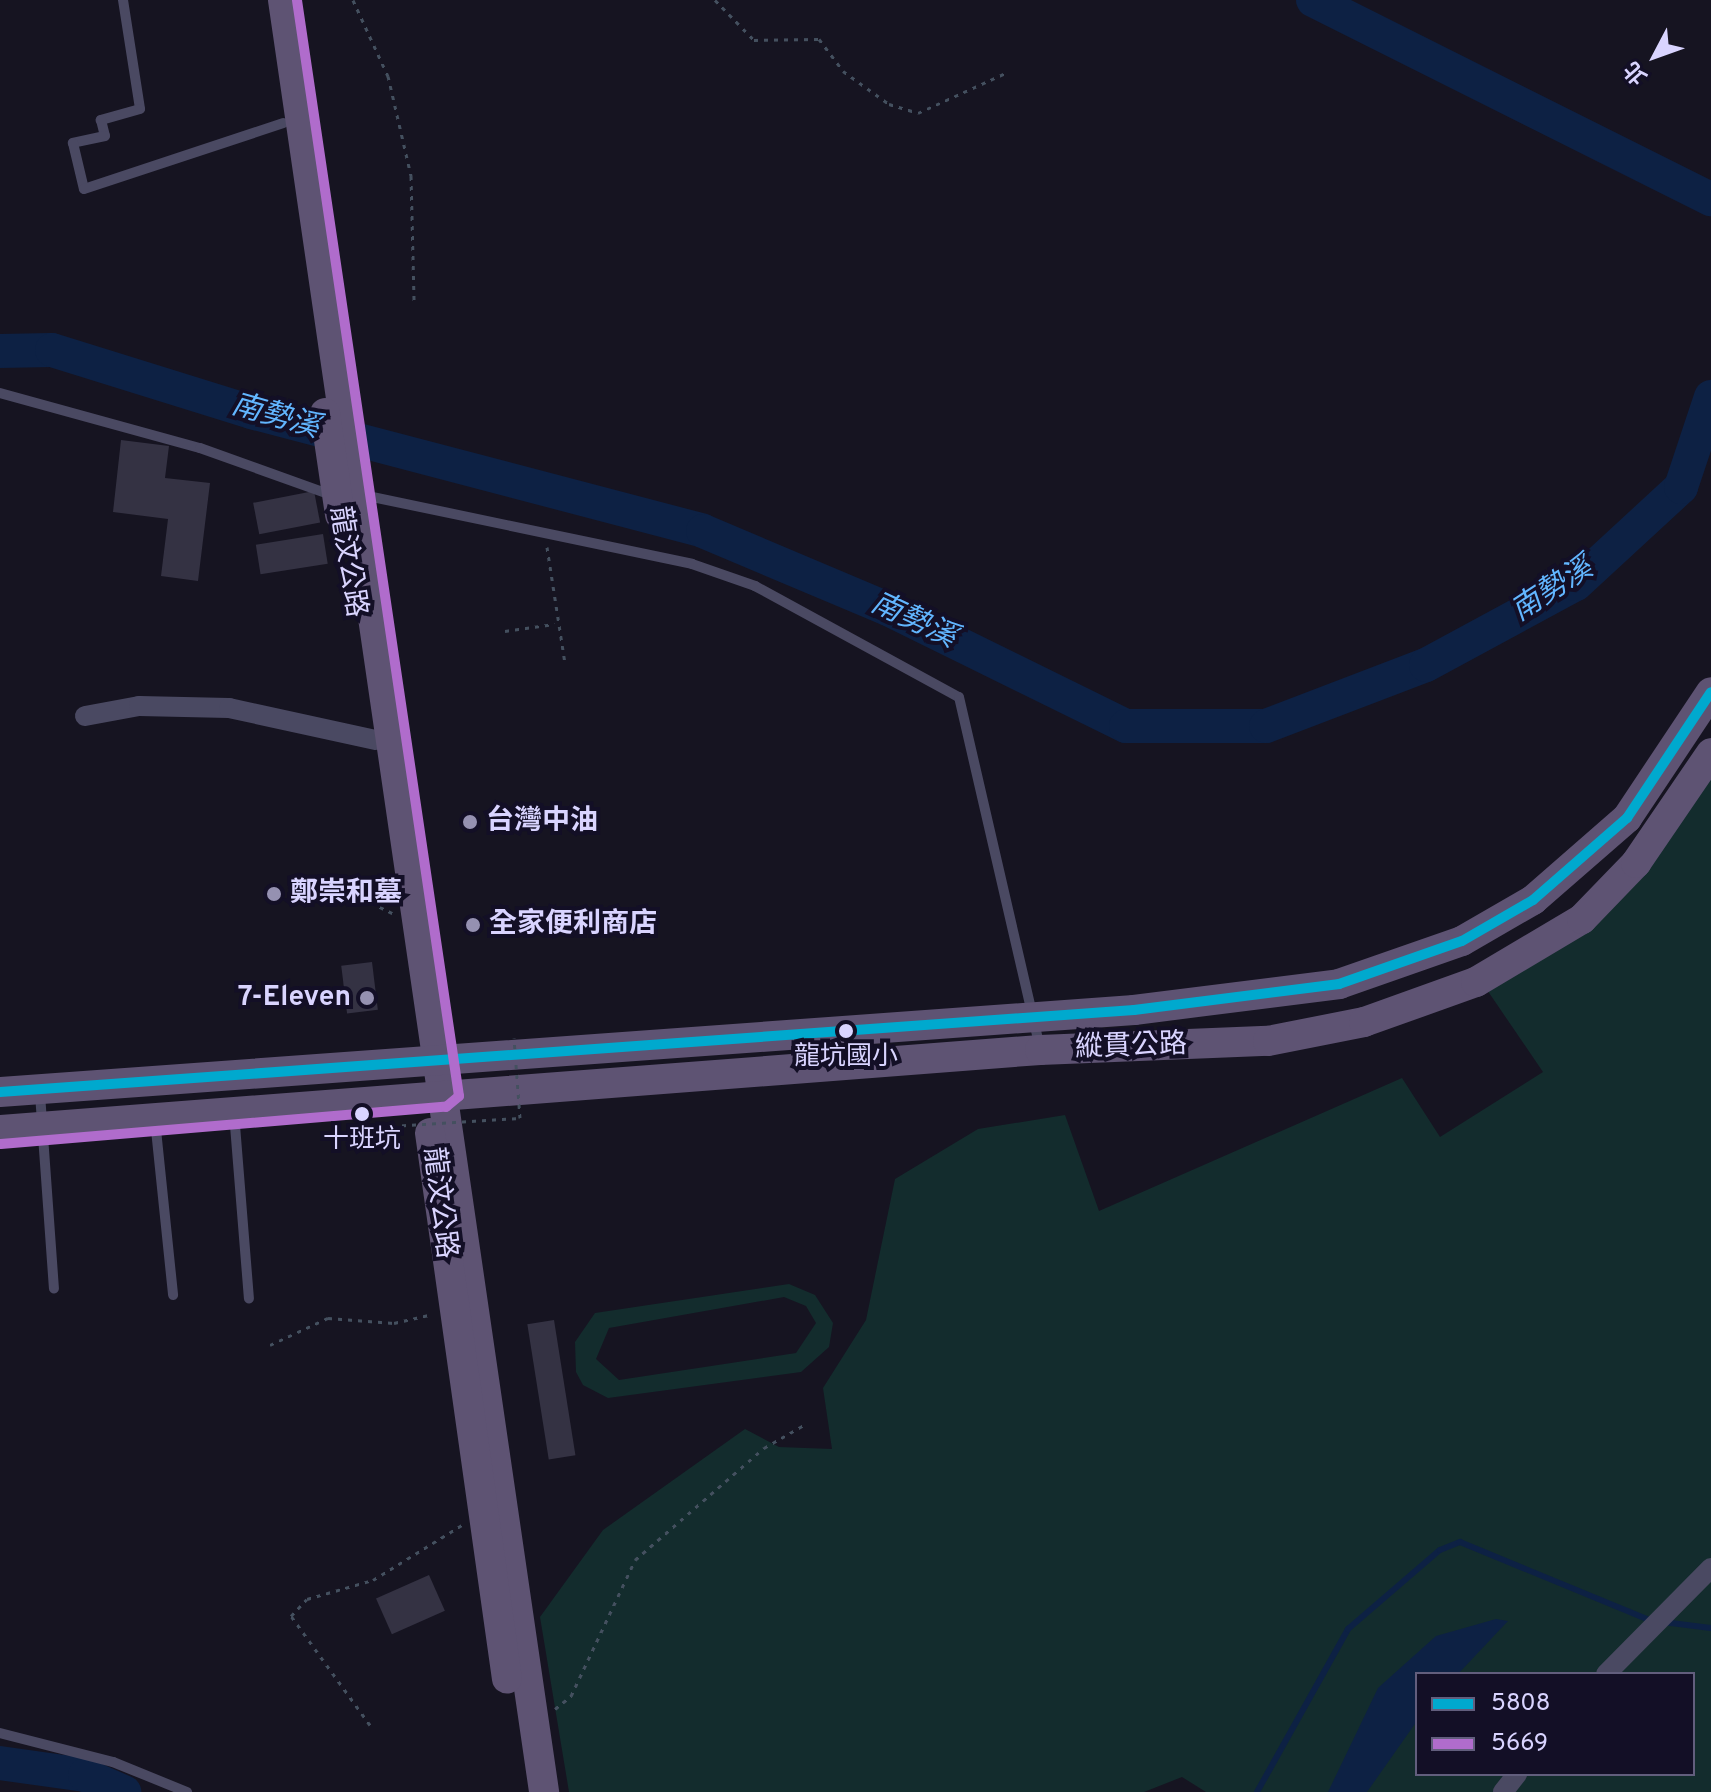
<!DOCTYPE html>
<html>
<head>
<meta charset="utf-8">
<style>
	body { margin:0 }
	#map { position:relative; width:1711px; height:1792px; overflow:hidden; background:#161421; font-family:Overpass,"Noto Sans TC",sans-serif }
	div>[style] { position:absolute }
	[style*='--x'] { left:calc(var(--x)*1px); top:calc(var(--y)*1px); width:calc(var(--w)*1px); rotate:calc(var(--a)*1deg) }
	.green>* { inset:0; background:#132c2d }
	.water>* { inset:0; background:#0d2144 }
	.stream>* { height:6px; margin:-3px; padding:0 3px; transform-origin:3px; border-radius:3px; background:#0d2144 }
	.river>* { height:34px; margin:-17px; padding:0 17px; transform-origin:17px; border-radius:17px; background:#0d2144 }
	.building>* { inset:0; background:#343243; transform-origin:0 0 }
	.path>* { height:3px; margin-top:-1.5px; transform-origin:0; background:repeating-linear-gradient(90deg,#44505f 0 4px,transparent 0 10px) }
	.service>* { height:10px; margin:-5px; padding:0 5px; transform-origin:5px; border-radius:5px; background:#4a4962 }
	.minor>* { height:20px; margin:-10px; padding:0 10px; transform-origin:10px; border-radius:10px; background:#4a4962 }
	.primary>* { height:30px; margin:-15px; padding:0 15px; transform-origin:15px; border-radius:15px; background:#5e5373 }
	.path-bridge>* { height:3px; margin-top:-1.5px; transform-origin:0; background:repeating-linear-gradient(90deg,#44505f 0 4px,transparent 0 10px) }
	.bus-1>* { height:10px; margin:-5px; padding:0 5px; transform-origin:5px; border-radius:5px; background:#00a9ce }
	.bus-2>* { height:10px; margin:-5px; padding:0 5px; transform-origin:5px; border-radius:5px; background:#b06ccc }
	.dots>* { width:22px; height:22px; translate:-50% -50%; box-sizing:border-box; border:4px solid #130f26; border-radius:50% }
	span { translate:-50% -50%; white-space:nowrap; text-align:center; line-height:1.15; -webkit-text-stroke:8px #130f26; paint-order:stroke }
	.bus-label { font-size:26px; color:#d9d4ff }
	.street-label { font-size:28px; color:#d9d4ff }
	.poi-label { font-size:28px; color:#d9d4ff; font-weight:700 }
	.left { translate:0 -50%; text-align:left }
	.right { translate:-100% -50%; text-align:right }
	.water-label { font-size:30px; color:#62b6ff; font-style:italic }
	.legend { position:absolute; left:1415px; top:1672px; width:280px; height:104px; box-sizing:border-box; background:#130f26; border:2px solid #625e7d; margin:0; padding:10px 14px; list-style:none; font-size:24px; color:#d9d4ff }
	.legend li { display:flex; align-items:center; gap:16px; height:40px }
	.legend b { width:40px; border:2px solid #625e7d }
	.north { position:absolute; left:1615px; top:16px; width:80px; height:80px; -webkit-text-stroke:6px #130f26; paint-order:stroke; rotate:229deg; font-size:22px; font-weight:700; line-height:32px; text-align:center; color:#d9d4ff }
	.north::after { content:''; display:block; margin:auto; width:28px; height:36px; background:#d9d4ff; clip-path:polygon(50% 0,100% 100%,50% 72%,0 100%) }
</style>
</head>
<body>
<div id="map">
	<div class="green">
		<i style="clip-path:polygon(evenodd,1711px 752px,1711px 1792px,1206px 1792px,1182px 1777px,1144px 1792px,569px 1792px,540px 1617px,603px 1530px,745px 1429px,779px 1447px,832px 1449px,823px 1388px,866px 1320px,895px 1179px,978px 1129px,1065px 1115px,1099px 1211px,1402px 1078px,1440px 1137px,1543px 1072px,1481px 981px,1606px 889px,1711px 752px,1417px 1674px,1693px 1674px,1693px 1774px,1417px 1774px,1417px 1674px)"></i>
		<i style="clip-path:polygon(evenodd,789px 1284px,815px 1295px,833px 1323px,829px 1347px,801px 1372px,608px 1398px,583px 1385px,576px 1372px,575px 1342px,595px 1313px,789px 1284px,784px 1297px,806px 1306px,816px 1323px,796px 1353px,619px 1380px,596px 1359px,609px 1328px,784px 1297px)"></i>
	</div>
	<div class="water">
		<i style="clip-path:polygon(1496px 1619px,1508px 1621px,1458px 1674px,1417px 1674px,1417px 1721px,1367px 1792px,1328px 1792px,1378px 1688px,1436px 1636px)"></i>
	</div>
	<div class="stream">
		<i style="--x:1663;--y:1622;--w:48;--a:7.1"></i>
		<i style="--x:1257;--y:1792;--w:187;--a:-60.8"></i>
		<i style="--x:1348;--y:1629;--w:121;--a:-40.7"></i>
		<i style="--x:1440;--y:1550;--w:22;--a:-22"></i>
		<i style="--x:1460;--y:1542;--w:208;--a:22.4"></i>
	</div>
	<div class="river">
		<i style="--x:1313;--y:0;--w:445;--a:26.6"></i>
		<i style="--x:0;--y:351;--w:52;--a:-1.1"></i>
		<i style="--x:52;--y:350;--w:208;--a:17.3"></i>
		<i style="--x:251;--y:412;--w:467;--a:14.7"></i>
		<i style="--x:703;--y:531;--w:201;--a:22.9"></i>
		<i style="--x:888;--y:609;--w:265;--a:26.2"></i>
		<i style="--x:1126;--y:726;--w:140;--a:0"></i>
		<i style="--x:1266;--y:726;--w:171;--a:-20.9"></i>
		<i style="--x:1426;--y:665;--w:170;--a:-28.4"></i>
		<i style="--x:1576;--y:584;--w:143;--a:-42.7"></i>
		<i style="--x:1681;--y:487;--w:95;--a:-71.6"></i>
		<i style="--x:0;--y:1763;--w:86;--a:8"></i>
		<i style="--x:85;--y:1775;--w:43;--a:23.6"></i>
	</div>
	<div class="building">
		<i style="clip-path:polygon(121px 440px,169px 446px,165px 478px,210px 483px,198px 581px,161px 576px,168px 519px,113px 512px)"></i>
		<i style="left:314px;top:491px;width:32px;height:62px;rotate:79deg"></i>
		<i style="left:323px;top:534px;width:30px;height:68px;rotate:81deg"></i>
		<i style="left:372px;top:962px;width:48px;height:31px;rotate:83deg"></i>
		<i style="left:554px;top:1320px;width:137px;height:27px;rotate:81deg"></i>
		<i style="left:429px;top:1575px;width:39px;height:58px;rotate:66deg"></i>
	</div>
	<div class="path">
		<i style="--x:353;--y:0;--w:84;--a:65.3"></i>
		<i style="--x:388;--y:76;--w:103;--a:77"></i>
		<i style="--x:411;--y:176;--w:125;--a:88.6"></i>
		<i style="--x:715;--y:0;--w:56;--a:45.7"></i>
		<i style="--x:754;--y:40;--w:65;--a:-0.9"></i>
		<i style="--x:819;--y:39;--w:40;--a:53"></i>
		<i style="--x:843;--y:71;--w:57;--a:35.7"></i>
		<i style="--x:889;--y:104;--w:30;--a:17"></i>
		<i style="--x:918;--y:113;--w:99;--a:-24.5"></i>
		<i style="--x:547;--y:547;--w:117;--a:81.2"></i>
		<i style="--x:505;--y:631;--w:50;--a:-8"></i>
		<i style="--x:317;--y:876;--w:84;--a:26.3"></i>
		<i style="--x:270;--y:1345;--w:64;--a:-25"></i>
		<i style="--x:328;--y:1318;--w:66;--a:4.3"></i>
		<i style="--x:394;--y:1323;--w:39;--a:-13"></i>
		<i style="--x:555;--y:1709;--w:21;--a:-39"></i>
		<i style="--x:571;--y:1696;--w:150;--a:-64.8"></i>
		<i style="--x:635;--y:1560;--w:171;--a:-41"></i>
		<i style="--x:764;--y:1448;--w:46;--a:-29.9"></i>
		<i style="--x:370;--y:1725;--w:135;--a:-125.9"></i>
		<i style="--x:291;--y:1616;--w:23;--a:-47"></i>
		<i style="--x:307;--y:1599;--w:69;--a:-16.1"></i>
		<i style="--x:373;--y:1580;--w:105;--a:-31.7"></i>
	</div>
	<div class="service">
		<i style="--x:123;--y:0;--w:110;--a:81.1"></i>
		<i style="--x:140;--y:109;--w:41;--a:164.2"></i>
		<i style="--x:101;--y:120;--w:16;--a:76"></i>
		<i style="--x:105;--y:136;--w:33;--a:168"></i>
		<i style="--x:73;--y:143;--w:47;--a:76.6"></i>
		<i style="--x:84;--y:189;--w:210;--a:-18.3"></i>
		<i style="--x:0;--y:393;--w:207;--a:15.4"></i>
		<i style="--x:200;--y:448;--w:139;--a:19.7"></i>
		<i style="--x:358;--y:494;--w:341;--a:11.8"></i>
		<i style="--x:692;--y:564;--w:67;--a:19.2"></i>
		<i style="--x:755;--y:586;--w:232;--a:28.6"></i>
		<i style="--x:959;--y:697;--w:360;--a:77"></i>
		<i style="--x:40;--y:1094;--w:195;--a:85.9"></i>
		<i style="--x:234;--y:1113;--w:186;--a:85.4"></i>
		<i style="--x:155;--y:1120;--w:176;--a:84.1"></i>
		<i style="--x:0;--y:1733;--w:117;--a:14.4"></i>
		<i style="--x:113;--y:1762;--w:80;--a:22.1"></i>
	</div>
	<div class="minor">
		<i style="--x:85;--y:716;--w:55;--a:-10.5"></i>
		<i style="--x:139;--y:706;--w:90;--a:1.3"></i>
		<i style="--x:229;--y:708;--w:150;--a:12.3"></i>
		<i style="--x:1606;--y:1674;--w:149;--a:-45.3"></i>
		<i style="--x:1503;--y:1792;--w:23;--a:-52"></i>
	</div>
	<div class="primary">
		<i style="--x:283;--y:0;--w:1811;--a:81.71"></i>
		<i style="--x:325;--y:413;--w:103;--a:81.6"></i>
		<i style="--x:0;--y:1092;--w:1137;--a:-4.14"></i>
		<i style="--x:1134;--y:1010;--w:207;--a:-7.2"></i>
		<i style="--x:1339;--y:984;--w:130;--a:-19.3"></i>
		<i style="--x:1462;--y:941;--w:82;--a:-30"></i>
		<i style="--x:1533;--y:900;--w:125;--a:-41.1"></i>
		<i style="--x:1627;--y:818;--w:151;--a:-56.3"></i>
		<i style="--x:0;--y:1130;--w:1043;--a:-4.4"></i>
		<i style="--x:1040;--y:1050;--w:228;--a:-2.3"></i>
		<i style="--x:1268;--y:1041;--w:98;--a:-11.2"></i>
		<i style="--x:1364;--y:1022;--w:119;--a:-19.7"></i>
		<i style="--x:1476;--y:982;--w:123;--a:-30.7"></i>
		<i style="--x:1582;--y:919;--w:78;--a:-46"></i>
		<i style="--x:1636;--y:863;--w:133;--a:-55.7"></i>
		<i style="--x:430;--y:1133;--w:551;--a:81.97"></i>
	</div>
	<div class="path-bridge">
		<i style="--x:392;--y:1126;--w:128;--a:-3.6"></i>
		<i style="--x:520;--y:1118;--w:80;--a:-94.3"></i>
	</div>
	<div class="bus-1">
		<i style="--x:0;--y:1092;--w:1137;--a:-4.14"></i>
		<i style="--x:1134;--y:1010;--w:207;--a:-7.2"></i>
		<i style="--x:1339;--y:984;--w:130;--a:-19.3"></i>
		<i style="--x:1462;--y:941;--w:82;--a:-30"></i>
		<i style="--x:1533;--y:900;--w:125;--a:-41.1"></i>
		<i style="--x:1627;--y:818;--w:151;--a:-56.3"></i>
	</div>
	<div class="bus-2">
		<i style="--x:1;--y:1144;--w:447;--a:-4.8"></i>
		<i style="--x:446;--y:1107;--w:17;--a:-40"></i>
		<i style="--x:459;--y:1096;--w:1108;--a:-98.41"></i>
	</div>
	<div class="dots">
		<i style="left:470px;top:822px;background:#9591b1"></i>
		<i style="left:274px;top:894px;background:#9591b1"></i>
		<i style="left:473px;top:925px;background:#9591b1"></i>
		<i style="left:367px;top:998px;background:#9591b1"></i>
		<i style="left:846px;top:1031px;background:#d9d4ff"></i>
		<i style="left:362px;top:1114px;background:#d9d4ff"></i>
	</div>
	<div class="bus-label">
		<span style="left:846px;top:1058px">龍坑國小</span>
		<span style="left:362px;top:1141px">十班坑</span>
	</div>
	<div class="street-label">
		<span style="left:347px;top:562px;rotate:81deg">龍汶公路</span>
		<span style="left:1131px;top:1047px;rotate:-2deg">縱貫公路</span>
		<span style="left:439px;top:1203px;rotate:83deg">龍汶公路</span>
	</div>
	<div class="poi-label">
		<span class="left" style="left:486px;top:822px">台灣中油</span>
		<span class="left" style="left:290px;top:894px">鄭崇和墓</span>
		<span class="left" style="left:489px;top:925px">全家便利商店</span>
		<span class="right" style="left:351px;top:998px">7-Eleven</span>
	</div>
	<div class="water-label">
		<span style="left:275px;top:418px;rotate:16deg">南勢溪</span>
		<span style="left:1553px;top:591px;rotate:-33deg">南勢溪</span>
		<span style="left:913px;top:622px;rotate:25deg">南勢溪</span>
	</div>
	<ul class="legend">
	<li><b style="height:10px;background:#00a9ce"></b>5808</li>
	<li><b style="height:10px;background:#b06ccc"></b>5669</li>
	</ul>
	<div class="north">北</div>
</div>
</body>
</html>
